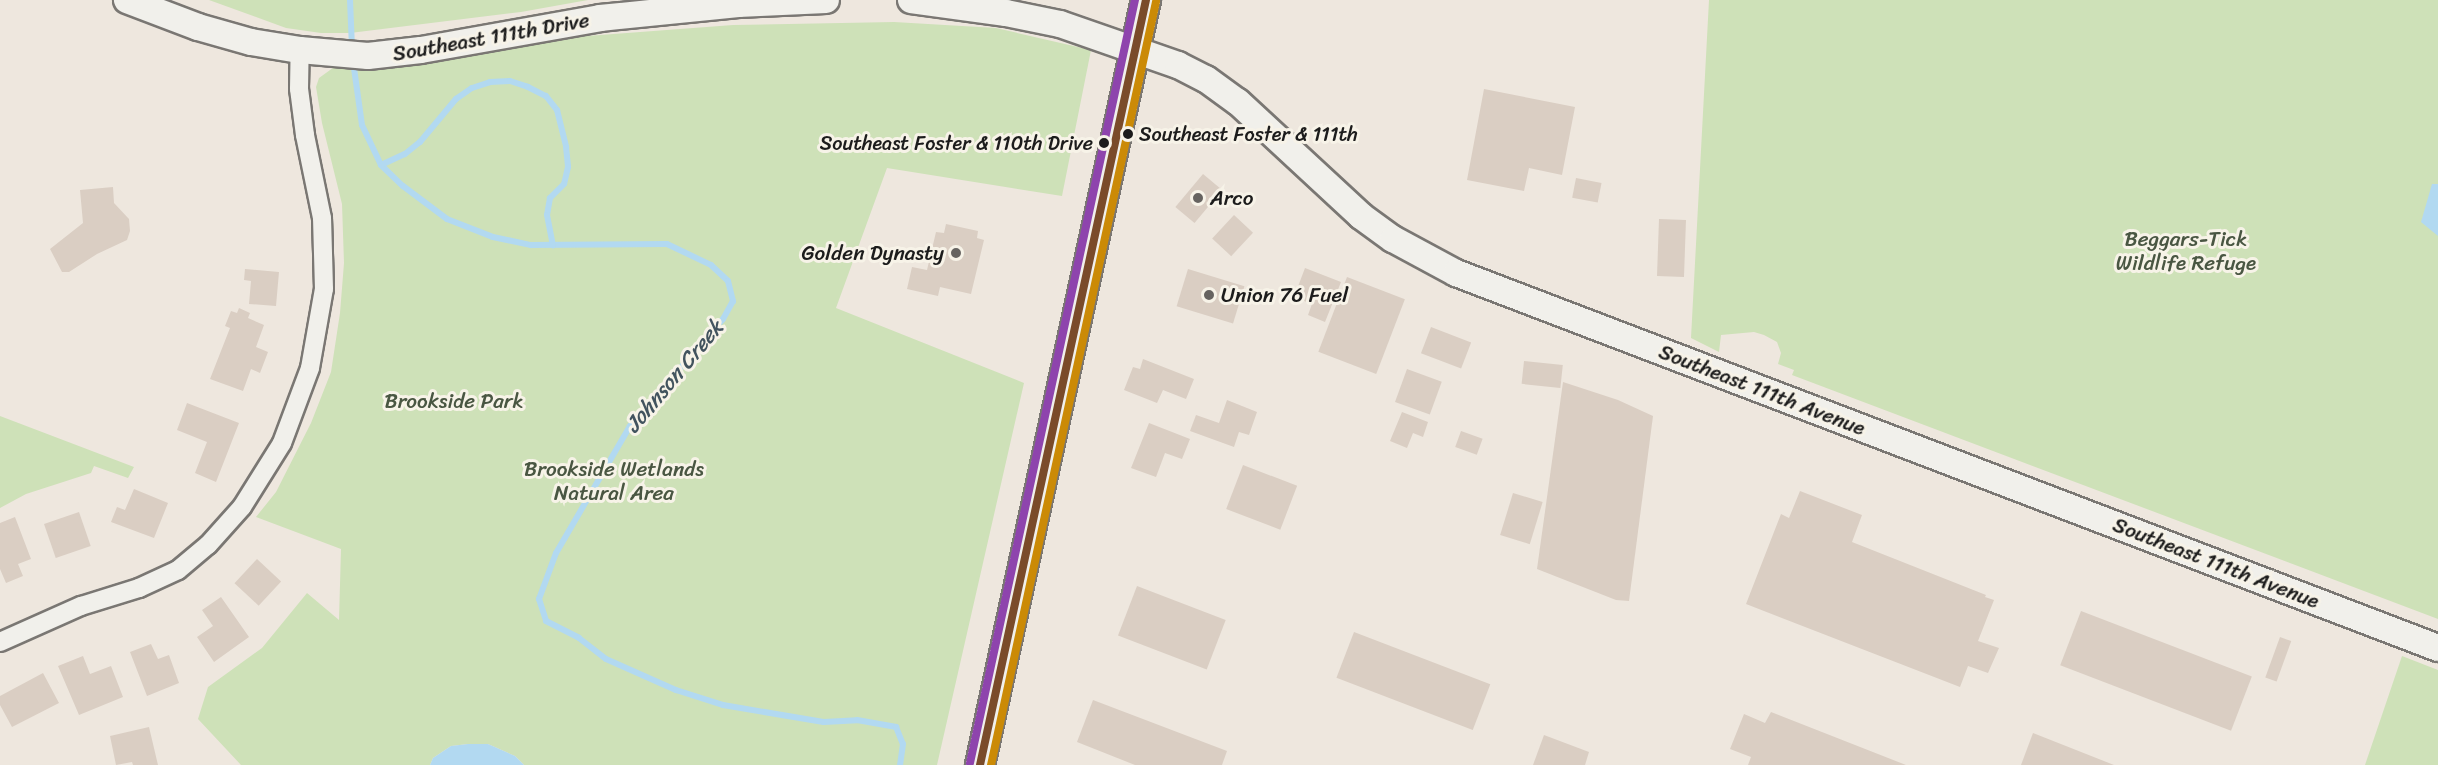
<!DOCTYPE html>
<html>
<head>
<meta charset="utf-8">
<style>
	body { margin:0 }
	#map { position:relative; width:2438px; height:765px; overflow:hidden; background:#eee7de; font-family:Sriracha,sans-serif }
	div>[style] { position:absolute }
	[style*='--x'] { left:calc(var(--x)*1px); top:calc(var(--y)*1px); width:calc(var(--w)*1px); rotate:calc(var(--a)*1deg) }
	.green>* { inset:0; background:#cee1b8 }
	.water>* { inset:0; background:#b2d9f1 }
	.stream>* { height:6px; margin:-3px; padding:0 3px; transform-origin:3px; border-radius:3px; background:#b2d9f1 }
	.building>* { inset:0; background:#dacec3; transform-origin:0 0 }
	.roads { filter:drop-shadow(2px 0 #7a7773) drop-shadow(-2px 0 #7a7773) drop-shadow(0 2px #7a7773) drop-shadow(0 -2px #7a7773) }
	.street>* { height:18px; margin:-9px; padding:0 9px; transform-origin:9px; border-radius:9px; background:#f1f0eb }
	.secondary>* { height:26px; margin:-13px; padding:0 13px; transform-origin:13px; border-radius:13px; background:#f1f0eb }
	.primary>* { height:28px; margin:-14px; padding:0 14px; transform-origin:14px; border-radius:14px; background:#f1f0eb }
	.bus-1>* { height:8px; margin:-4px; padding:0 4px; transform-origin:4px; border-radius:4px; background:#7a4b2a }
	.bus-2>* { height:8px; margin:-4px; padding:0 4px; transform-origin:4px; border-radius:4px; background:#cb8a06 }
	.bus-3>* { height:8px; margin:-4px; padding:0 4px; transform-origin:4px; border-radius:4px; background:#8e44ad }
	.dots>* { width:16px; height:16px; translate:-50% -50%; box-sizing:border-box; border:3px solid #f7f3e8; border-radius:50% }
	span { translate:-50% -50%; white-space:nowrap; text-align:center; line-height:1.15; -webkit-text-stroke:6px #f7f3e8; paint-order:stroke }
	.bus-label { font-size:20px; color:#1c1c1c }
	.left { translate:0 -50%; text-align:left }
	.right { translate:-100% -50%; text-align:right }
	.street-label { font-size:21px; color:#1c1c1c }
	.poi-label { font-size:21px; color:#1c1c1c }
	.park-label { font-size:21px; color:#495642 }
	.water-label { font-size:22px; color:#42535e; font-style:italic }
</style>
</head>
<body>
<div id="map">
	<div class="green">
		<i style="clip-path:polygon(209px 0,588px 0,521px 12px,350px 33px,321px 33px,286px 28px)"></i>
		<i style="clip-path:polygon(1709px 0,2438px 0,2438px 619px,1792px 375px,1794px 370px,1778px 364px,1781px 353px,1777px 342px,1764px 335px,1754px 332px,1721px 335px,1719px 352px,1691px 338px)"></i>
		<i style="clip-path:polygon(894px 22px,996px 28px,1091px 50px,1062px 196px,887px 168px,836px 308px,1024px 383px,937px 765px,524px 765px,515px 756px,488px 744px,468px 744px,451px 746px,433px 758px,430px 765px,241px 765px,198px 719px,208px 687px,262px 648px,307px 593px,339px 620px,341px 549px,256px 517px,276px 492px,311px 423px,331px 372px,340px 313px,344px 263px,342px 204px,322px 123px,316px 87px,319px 78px,337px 65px,396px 67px,534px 40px,733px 25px)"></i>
		<i style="clip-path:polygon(0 416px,134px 467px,128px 478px,94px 466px,91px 473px,26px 494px,0 508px)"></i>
		<i style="clip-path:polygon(2402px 656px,2438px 670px,2438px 765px,2365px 765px)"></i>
	</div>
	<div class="water">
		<i style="clip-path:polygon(2432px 184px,2438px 184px,2438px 236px,2421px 222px)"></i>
		<i style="clip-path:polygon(468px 744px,488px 744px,515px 756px,524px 765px,430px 765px,433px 758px,451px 746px)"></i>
	</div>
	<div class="stream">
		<i style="--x:350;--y:0;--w:48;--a:87.6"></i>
		<i style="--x:353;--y:61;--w:65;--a:82"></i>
		<i style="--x:362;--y:125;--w:44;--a:64.6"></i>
		<i style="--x:381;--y:165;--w:30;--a:44"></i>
		<i style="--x:403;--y:186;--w:55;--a:36.9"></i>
		<i style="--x:447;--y:219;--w:49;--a:21.4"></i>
		<i style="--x:493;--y:237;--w:39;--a:12"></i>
		<i style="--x:531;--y:245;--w:136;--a:-0.4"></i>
		<i style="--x:667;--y:244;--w:49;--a:25.5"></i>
		<i style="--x:711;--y:265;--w:23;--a:43"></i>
		<i style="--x:728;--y:281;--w:21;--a:76"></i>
		<i style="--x:733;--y:301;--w:21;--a:119"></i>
		<i style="--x:723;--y:319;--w:142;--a:131"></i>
		<i style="--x:630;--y:426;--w:147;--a:120.2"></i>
		<i style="--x:556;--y:553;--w:49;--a:110.3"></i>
		<i style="--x:539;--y:599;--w:23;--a:72"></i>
		<i style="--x:546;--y:621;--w:37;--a:27"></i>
		<i style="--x:579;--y:638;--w:34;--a:38"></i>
		<i style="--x:606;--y:659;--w:77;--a:23.9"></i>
		<i style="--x:676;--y:690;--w:49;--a:17.7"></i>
		<i style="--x:723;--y:705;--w:102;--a:9.6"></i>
		<i style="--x:824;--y:722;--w:33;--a:-3"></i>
		<i style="--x:857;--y:720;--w:40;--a:10"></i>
		<i style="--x:896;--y:727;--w:18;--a:68"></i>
		<i style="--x:903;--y:744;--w:21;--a:98"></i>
		<i style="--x:381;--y:165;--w:26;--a:-25"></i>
		<i style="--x:405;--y:154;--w:19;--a:-39"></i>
		<i style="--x:420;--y:142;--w:56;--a:-50.1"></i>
		<i style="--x:456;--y:99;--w:19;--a:-35"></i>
		<i style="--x:472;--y:88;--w:19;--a:-18"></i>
		<i style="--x:490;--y:82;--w:20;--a:-3"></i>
		<i style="--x:510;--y:81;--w:19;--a:18"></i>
		<i style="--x:528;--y:87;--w:20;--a:27"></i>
		<i style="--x:546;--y:96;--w:18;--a:52"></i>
		<i style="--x:557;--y:110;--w:38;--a:76"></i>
		<i style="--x:566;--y:147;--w:20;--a:84"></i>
		<i style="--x:568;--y:167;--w:17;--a:103"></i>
		<i style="--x:564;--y:184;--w:20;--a:135"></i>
		<i style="--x:550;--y:198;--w:17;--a:100"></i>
		<i style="--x:547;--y:215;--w:31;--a:79"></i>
	</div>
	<div class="building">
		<i style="clip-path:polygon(1484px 89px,1575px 107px,1562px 175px,1529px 168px,1524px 191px,1467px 180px)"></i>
		<i style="left:1203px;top:174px;width:25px;height:43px;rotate:40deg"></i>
		<i style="left:1576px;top:178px;width:26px;height:20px;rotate:11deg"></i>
		<i style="clip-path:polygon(113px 187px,114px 203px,129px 219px,130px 231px,127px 240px,97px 254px,69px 272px,62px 272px,50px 249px,83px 223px,80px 190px)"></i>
		<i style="left:1234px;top:215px;width:26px;height:32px;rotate:43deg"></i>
		<i style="left:1659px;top:219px;width:27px;height:57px;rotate:2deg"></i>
		<i style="clip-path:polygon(946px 224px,978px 231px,977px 238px,984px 240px,971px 294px,940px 287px,938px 296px,907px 289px,912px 267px,927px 270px,936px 232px,944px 233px)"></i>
		<i style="clip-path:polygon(1305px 268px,1341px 282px,1325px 322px,1308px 315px,1312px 304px,1294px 297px)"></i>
		<i style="clip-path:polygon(245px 269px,279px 272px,276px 306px,249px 304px,251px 281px,244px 280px)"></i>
		<i style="left:1188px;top:269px;width:59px;height:39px;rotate:17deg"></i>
		<i style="left:1347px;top:277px;width:62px;height:80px;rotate:21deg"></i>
		<i style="clip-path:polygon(239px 308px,250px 313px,248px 318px,264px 325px,256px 347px,268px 352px,260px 373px,251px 369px,243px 391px,210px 379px,230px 328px,225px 326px,231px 311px,237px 313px)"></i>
		<i style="left:1431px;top:327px;width:43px;height:28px;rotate:21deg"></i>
		<i style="clip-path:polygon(1143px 359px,1194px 379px,1186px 399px,1163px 390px,1157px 403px,1124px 390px,1133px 367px,1140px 369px)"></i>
		<i style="left:1524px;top:361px;width:39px;height:23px;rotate:6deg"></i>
		<i style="left:1407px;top:369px;width:37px;height:35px;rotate:20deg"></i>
		<i style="clip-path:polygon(1563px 382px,1618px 400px,1653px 416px,1629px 601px,1616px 600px,1537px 569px)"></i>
		<i style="clip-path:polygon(1227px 400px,1257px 412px,1249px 435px,1239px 432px,1234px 447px,1190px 431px,1196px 415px,1219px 423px)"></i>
		<i style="clip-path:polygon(187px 403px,239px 423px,216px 482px,195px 473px,207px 442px,177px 430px)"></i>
		<i style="clip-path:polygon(1402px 412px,1428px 422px,1423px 437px,1413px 433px,1407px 448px,1390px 441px)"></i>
		<i style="clip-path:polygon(1149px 423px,1190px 439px,1182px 459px,1165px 453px,1156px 477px,1131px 468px)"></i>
		<i style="left:1461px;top:431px;width:23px;height:17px;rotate:20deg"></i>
		<i style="left:1243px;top:465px;width:58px;height:47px;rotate:21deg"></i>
		<i style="clip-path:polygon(134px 489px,168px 503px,154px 538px,111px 522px,117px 507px,125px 510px)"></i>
		<i style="clip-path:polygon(1800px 491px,1862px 515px,1852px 542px,1986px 595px,1985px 597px,1994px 600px,1978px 641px,1999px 648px,1988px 673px,1968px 666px,1960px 687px,1746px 604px,1781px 514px,1789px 518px)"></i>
		<i style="left:1513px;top:493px;width:31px;height:44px;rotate:17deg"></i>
		<i style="left:79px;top:512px;width:36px;height:37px;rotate:71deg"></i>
		<i style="clip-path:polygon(15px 517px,31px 559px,18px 564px,23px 576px,6px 583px,0 569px,0 523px)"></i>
		<i style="left:257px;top:559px;width:33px;height:33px;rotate:43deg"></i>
		<i style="left:1137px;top:586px;width:95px;height:53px;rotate:21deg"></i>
		<i style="clip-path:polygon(221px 597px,249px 637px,214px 662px,197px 637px,213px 626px,202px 610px)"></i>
		<i style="left:2081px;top:611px;width:183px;height:58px;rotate:21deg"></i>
		<i style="left:1354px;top:632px;width:146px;height:49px;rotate:21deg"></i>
		<i style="left:2280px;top:637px;width:12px;height:43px;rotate:20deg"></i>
		<i style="clip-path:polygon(151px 644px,158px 659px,169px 655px,179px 683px,147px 696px,130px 652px)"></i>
		<i style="clip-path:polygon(83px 656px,90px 674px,111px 666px,123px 697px,79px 715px,58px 666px)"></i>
		<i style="clip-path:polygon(43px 673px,59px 703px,12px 727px,0 705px,0 696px)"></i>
		<i style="clip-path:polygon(1093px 700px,1227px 751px,1222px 765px,1135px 765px,1077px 742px)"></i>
		<i style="clip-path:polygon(1771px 712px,1906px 765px,1748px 765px,1751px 757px,1730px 749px,1744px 714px,1765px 723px)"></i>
		<i style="clip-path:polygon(149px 727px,158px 765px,133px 765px,132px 762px,116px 765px,110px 736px)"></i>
		<i style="clip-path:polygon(2033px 733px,2114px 765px,2021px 765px)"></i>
		<i style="clip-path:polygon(1544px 735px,1589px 752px,1585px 765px,1533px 765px)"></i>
	</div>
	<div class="roads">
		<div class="street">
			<i style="--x:0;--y:642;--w:89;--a:-24"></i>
			<i style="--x:81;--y:606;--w:61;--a:-17.2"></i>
			<i style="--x:139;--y:588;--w:43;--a:-24.8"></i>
			<i style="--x:178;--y:570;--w:39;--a:-40"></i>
			<i style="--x:208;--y:545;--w:51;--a:-48.2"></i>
			<i style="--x:242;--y:507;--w:75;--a:-58"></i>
			<i style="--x:282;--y:443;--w:80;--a:-69.5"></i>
			<i style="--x:310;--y:368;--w:80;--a:-80"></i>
			<i style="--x:324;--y:289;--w:71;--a:-91.6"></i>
			<i style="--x:322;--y:218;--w:85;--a:-101.6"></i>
			<i style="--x:305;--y:135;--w:46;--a:-97.4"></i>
			<i style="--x:299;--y:89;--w:39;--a:-89"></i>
		</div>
		<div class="secondary">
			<i style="--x:127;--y:0;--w:76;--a:20.8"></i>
			<i style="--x:198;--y:27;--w:55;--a:15.8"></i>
			<i style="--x:251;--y:42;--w:50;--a:9.3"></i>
			<i style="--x:300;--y:50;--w:68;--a:5"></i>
			<i style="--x:368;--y:56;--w:53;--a:-6.5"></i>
			<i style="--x:421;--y:50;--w:182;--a:-10.1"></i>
			<i style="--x:600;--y:18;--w:139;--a:-5.8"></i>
			<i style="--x:738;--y:4;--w:88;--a:-2.6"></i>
			<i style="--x:911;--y:0;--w:96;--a:7.8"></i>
			<i style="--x:1006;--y:13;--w:55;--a:11.5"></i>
			<i style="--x:1060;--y:24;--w:125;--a:19.2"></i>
			<i style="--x:1178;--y:65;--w:31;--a:27"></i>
			<i style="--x:1206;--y:79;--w:39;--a:36"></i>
			<i style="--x:1238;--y:102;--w:168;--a:42.8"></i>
			<i style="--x:1361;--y:216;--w:39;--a:36"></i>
			<i style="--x:1393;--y:239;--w:72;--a:28.4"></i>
			<i style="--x:1456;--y:273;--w:1051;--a:20.9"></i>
		</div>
		<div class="primary">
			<i style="--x:980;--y:765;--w:783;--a:-77.76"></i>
		</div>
	</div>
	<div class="bus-1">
		<i style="--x:980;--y:765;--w:783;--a:-77.76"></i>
	</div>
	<div class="bus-2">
		<i style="--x:991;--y:765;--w:781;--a:-77.8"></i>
	</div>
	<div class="bus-3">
		<i style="--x:970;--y:763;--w:781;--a:-77.8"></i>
	</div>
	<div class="dots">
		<i style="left:1128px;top:134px;background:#1c1c1c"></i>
		<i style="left:1104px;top:143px;background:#1c1c1c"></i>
		<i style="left:1198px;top:198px;background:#666360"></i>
		<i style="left:956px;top:253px;background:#666360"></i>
		<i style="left:1209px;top:295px;background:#666360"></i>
	</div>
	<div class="bus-label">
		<span class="left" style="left:1139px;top:134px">Southeast Foster &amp; 111th</span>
		<span class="right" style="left:1093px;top:143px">Southeast Foster &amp; 110th Drive</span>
	</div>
	<div class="street-label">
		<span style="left:491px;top:37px;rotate:-10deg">Southeast 111th Drive</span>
		<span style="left:1762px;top:390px;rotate:21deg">Southeast 111th Avenue</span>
		<span style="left:2216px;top:563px;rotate:21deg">Southeast 111th Avenue</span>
	</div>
	<div class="poi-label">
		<span class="left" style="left:1210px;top:198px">Arco</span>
		<span class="right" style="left:944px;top:253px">Golden Dynasty</span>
		<span class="left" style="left:1221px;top:295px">Union 76 Fuel</span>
	</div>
	<div class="park-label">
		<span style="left:2186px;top:251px">Beggars-Tick<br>Wildlife Refuge</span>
		<span style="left:454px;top:401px">Brookside Park</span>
		<span style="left:614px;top:481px">Brookside Wetlands<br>Natural Area</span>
	</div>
	<div class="water-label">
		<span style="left:674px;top:376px;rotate:-50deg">Johnson Creek</span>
	</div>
</div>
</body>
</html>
